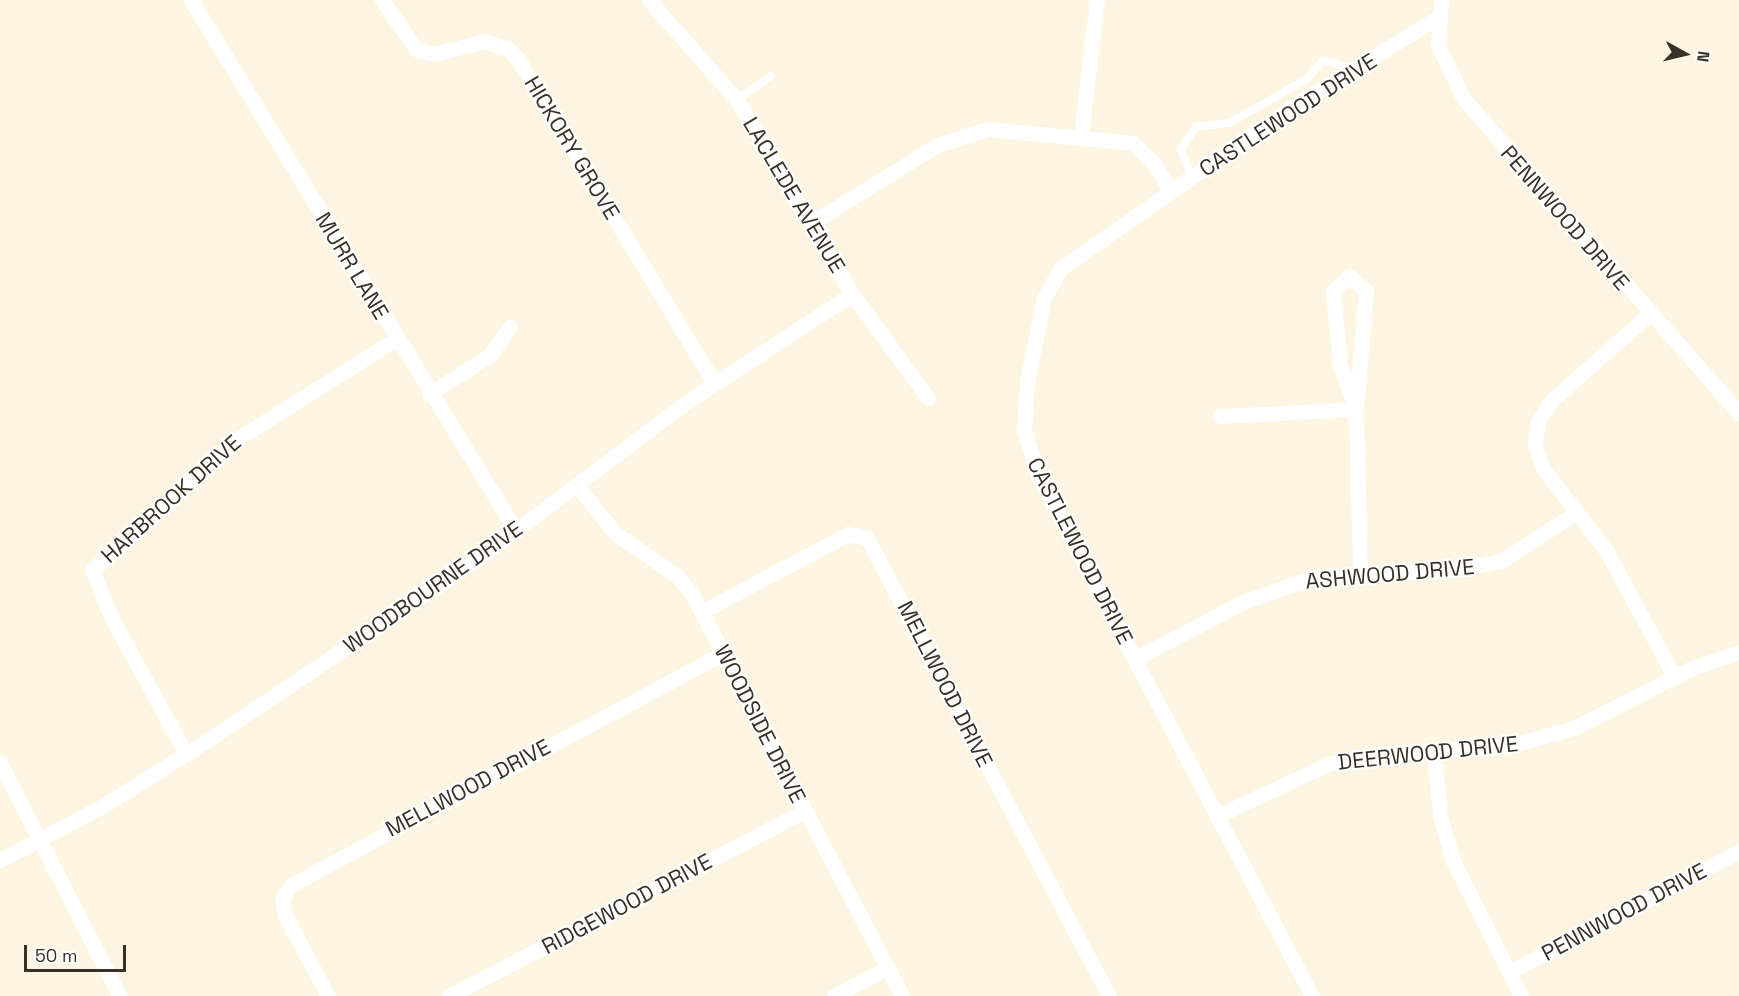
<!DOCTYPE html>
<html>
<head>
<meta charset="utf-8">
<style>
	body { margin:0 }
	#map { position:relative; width:1739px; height:996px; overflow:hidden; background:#fdf4e1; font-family:"Space Grotesk",sans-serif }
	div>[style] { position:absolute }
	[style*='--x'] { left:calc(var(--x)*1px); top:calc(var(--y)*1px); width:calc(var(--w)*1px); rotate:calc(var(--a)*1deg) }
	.lane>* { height:8px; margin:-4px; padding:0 4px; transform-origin:4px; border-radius:4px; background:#fff }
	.street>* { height:15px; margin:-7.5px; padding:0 7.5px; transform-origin:7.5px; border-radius:7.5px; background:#fff }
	span { translate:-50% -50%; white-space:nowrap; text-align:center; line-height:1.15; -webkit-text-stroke:4.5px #fff; paint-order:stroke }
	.street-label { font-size:22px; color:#383126 }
	.north { position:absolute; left:1655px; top:24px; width:60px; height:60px; -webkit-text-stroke:4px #fff; paint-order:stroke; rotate:98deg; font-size:16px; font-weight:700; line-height:24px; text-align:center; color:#383126 }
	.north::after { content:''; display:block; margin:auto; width:21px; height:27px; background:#383126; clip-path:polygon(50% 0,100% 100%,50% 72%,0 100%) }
	.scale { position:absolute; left:24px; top:945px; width:102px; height:27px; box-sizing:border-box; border:3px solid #383126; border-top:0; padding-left:8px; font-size:18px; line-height:21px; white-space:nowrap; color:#383126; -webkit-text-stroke:4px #fff; paint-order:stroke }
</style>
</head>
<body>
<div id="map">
	<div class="lane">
		<i style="--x:737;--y:100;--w:42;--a:-35.2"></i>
		<i style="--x:1192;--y:178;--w:31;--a:-111"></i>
		<i style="--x:1181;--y:149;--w:27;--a:-56"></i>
		<i style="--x:1196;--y:127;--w:34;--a:-7"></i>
		<i style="--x:1230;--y:123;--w:90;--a:-30"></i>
		<i style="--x:1308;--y:78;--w:23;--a:-50"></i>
		<i style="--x:1323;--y:60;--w:32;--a:16"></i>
	</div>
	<div class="street">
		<i style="--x:191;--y:0;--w:623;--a:58.53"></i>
		<i style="--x:382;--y:0;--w:60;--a:55.2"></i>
		<i style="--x:416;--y:49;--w:19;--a:16"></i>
		<i style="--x:434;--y:54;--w:53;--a:-14.3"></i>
		<i style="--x:485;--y:41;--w:24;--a:19"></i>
		<i style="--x:508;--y:49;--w:14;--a:45"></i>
		<i style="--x:518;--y:59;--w:379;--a:58.8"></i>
		<i style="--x:649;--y:0;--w:133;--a:48.7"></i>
		<i style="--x:737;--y:100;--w:226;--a:59.3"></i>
		<i style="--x:852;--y:294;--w:129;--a:53.8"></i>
		<i style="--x:1441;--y:0;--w:45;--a:93.8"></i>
		<i style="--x:1438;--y:45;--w:59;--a:64.7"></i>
		<i style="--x:1463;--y:98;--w:419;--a:48.8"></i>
		<i style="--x:1081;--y:136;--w:137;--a:-83.3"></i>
		<i style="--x:813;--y:222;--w:146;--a:-31.8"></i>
		<i style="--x:937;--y:145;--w:53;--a:-17.4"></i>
		<i style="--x:988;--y:129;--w:146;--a:5.5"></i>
		<i style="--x:1133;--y:143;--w:29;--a:44"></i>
		<i style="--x:1154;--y:163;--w:32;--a:60"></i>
		<i style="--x:1349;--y:276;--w:23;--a:41"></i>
		<i style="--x:1366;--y:291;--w:118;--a:94.8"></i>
		<i style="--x:1356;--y:409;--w:47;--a:-110"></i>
		<i style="--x:1340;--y:365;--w:74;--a:-95.4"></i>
		<i style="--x:1333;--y:291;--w:22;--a:-43"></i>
		<i style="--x:1648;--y:315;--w:128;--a:138.5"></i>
		<i style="--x:1552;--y:400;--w:25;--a:124"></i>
		<i style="--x:1538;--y:421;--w:24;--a:97"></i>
		<i style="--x:1535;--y:445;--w:24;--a:71"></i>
		<i style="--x:1543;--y:468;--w:106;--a:52.7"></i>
		<i style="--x:1607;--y:552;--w:143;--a:61.6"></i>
		<i style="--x:429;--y:394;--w:72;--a:-32.6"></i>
		<i style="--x:490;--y:355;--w:35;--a:-55"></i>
		<i style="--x:1220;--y:416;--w:136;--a:-2.9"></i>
		<i style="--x:1356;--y:409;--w:164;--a:88.6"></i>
		<i style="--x:577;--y:486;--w:62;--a:50.9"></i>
		<i style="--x:616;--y:534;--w:74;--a:34.5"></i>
		<i style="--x:677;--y:576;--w:23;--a:50"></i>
		<i style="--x:692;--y:594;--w:454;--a:62.4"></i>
		<i style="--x:701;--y:612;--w:166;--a:-28"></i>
		<i style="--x:848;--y:534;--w:19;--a:12"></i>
		<i style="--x:867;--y:538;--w:518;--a:62.15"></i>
		<i style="--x:1134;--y:659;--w:126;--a:-27.4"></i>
		<i style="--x:1246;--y:601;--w:69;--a:-19.5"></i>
		<i style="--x:1311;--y:578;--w:151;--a:-3.4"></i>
		<i style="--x:1462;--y:569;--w:40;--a:-12"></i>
		<i style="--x:1501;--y:561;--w:90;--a:-32.8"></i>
		<i style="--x:1434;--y:752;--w:64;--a:84.6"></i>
		<i style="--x:1440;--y:816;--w:47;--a:73.9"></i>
		<i style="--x:1453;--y:861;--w:151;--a:63.3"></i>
		<i style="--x:186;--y:754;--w:156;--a:-118.7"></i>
		<i style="--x:111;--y:617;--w:51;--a:-112"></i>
		<i style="--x:92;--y:570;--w:199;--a:-41.9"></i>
		<i style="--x:240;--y:437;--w:184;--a:-32.1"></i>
		<i style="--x:0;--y:763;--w:262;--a:62.8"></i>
		<i style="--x:1217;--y:816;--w:123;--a:-25.1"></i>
		<i style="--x:1328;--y:764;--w:48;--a:-12"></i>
		<i style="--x:1375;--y:754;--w:134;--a:-3.4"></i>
		<i style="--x:1509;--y:746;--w:67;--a:-15.5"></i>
		<i style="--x:1574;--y:728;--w:132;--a:-27"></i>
		<i style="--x:1692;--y:668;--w:50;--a:-18.8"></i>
		<i style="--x:0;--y:860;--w:120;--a:-27.8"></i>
		<i style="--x:106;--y:804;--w:120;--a:-32.1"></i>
		<i style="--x:208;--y:740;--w:330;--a:-33.9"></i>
		<i style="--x:482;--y:556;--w:258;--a:-37"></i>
		<i style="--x:688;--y:401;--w:196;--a:-33.1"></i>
		<i style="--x:1509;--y:972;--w:260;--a:-27.7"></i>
		<i style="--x:328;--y:996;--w:92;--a:-118"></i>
		<i style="--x:285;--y:915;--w:17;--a:-100"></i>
		<i style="--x:282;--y:898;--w:16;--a:-55"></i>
		<i style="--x:291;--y:885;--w:491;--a:-28.2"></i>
		<i style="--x:449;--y:996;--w:400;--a:-27.5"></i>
		<i style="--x:834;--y:996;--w:60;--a:-27.8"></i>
		<i style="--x:1312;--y:996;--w:586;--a:-117.79"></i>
		<i style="--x:1039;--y:478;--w:51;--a:-107"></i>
		<i style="--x:1024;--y:429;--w:47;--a:-86.3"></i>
		<i style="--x:1027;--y:382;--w:86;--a:-78.6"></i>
		<i style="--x:1044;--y:298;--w:33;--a:-61"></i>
		<i style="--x:1060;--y:269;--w:294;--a:-34.9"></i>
		<i style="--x:1301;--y:101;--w:159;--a:-31.4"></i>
	</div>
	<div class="street-label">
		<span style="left:1288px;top:115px;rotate:-33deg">CASTLEWOOD DRIVE</span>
		<span style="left:572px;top:148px;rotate:59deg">HICKORY GROVE</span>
		<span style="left:794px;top:195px;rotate:59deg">LACLEDE AVENUE</span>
		<span style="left:1565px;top:218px;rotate:49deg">PENNWOOD DRIVE</span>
		<span style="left:352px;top:266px;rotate:59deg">MURR LANE</span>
		<span style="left:171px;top:499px;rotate:-42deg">HARBROOK DRIVE</span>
		<span style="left:1080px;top:551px;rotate:63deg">CASTLEWOOD DRIVE</span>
		<span style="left:1390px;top:574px;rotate:-5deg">ASHWOOD DRIVE</span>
		<span style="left:433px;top:587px;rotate:-35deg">WOODBOURNE DRIVE</span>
		<span style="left:945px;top:684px;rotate:63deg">MELLWOOD DRIVE</span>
		<span style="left:760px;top:724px;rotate:63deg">WOODSIDE DRIVE</span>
		<span style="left:1428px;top:753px;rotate:-6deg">DEERWOOD DRIVE</span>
		<span style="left:468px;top:788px;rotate:-28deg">MELLWOOD DRIVE</span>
		<span style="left:627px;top:904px;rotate:-28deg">RIDGEWOOD DRIVE</span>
		<span style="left:1624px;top:912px;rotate:-28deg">PENNWOOD DRIVE</span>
	</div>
	<div class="north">N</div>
	<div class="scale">50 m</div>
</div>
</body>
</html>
